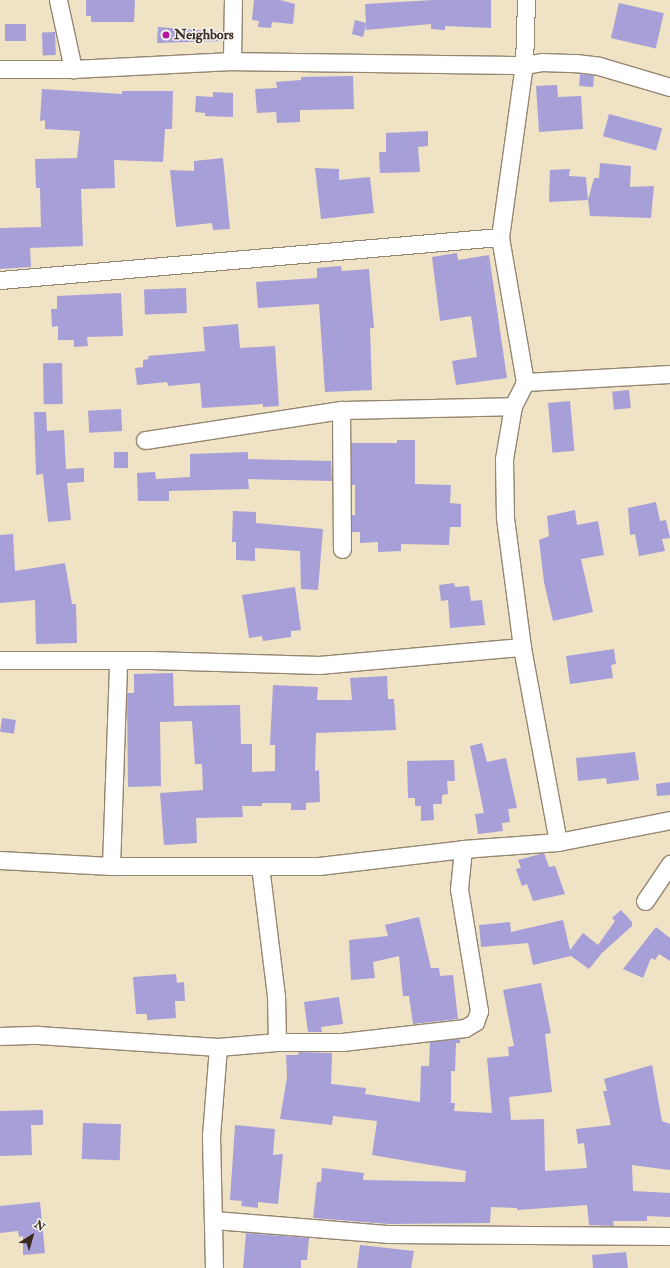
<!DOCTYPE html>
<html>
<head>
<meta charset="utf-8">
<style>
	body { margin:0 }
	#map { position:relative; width:670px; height:1268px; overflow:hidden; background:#efe2c5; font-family:"IM FELL Double Pica",serif }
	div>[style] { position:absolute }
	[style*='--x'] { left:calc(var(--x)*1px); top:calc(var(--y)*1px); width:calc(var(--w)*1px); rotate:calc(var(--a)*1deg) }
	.building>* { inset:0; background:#a79fd8; transform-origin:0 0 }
	.roads { filter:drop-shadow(1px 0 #958672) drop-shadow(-1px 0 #958672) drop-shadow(0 1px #958672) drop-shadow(0 -1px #958672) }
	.minor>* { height:17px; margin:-8.5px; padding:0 8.5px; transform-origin:8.5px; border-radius:8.5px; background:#fff }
	.dots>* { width:11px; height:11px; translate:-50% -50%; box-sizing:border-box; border:2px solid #f6f6f2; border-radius:50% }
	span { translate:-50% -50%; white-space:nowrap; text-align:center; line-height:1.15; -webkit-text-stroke:3px #f6f6f2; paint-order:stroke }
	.poi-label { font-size:14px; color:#3b2a1e; font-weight:700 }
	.left { translate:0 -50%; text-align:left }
	.north { position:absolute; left:12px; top:1216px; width:40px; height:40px; -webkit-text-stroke:3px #f6f6f2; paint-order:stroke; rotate:37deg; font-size:11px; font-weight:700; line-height:16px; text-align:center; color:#3b2a1e }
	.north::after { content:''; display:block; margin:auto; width:14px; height:18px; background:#3b2a1e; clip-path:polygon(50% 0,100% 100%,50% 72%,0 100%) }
</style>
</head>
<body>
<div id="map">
	<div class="building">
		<i style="clip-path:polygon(86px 0,135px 0,134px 22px,91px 22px,91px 16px,86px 16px)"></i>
		<i style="clip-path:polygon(254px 0,280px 0,295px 4px,293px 24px,272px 22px,271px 28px,258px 27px,259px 21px,252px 20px)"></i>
		<i style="clip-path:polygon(433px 0,491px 0,491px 28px,445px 26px,445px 30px,431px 29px,431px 24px,366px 30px,366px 25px,363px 37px,352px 34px,355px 20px,366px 23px,365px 4px)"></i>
		<i style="left:619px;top:3px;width:46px;height:36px;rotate:13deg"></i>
		<i style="left:5px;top:24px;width:21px;height:17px"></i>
		<i style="clip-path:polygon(158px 27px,222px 32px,222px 41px,157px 43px)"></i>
		<i style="left:55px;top:32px;width:23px;height:13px;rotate:88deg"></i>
		<i style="left:580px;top:74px;width:14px;height:12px;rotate:4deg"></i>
		<i style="clip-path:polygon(353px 76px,354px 109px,300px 110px,300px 122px,277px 123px,276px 112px,257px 113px,255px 89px,277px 88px,276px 82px,301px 80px,301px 77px)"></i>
		<i style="clip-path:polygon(557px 85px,558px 97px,581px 96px,583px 129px,539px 132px,536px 86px)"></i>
		<i style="clip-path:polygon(42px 89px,122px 94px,122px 91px,173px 91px,172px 129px,165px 129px,163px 162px,114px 160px,115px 188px,81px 189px,83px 246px,30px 248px,31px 267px,0 269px,0 228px,41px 227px,40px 188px,36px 188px,35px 159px,77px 158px,80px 131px,45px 129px,45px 120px,40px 121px)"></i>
		<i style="clip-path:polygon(213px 92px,233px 93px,233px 117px,205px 116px,205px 113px,195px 112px,196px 96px,213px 97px)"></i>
		<i style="left:609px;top:114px;width:55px;height:23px;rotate:15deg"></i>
		<i style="clip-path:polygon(428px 131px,428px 146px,418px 147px,420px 172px,380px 173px,379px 152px,386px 152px,386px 133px)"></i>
		<i style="clip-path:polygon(223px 158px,230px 229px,213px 230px,212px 223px,176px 227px,170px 170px,194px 171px,194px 161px)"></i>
		<i style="clip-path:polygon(600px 163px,631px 166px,630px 187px,654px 186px,651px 218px,590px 216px,588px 200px,594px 178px,599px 178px)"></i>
		<i style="clip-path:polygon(315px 168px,339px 169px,339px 180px,370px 177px,374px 213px,321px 219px)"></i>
		<i style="clip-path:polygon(570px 169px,569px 176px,586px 177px,588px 200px,549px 202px,550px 170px)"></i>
		<i style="clip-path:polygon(457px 253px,458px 260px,489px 255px,507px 378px,456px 385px,452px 361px,477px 357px,471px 316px,440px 321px,432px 257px)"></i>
		<i style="clip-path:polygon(341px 266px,342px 271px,369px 269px,374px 328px,370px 328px,372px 390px,325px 392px,319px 304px,258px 308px,256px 282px,317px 278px,317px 268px)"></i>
		<i style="left:186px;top:288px;width:25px;height:42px;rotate:88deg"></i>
		<i style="clip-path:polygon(121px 293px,123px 336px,87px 337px,88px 346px,74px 347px,74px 340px,58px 340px,58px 326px,52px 327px,51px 309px,57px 309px,57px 296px)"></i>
		<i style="clip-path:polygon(238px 324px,240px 348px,275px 346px,279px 406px,263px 407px,263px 404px,202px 408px,200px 383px,168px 386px,167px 382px,137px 385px,135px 368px,143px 367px,143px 360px,149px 359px,148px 356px,205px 351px,203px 327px)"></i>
		<i style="left:62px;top:363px;width:41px;height:19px;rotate:89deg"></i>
		<i style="left:629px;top:390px;width:18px;height:17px;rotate:84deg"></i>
		<i style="left:570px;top:401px;width:50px;height:22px;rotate:85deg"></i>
		<i style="left:121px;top:409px;width:22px;height:33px;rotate:87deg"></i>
		<i style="clip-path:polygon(34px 412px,46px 412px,47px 431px,64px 430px,66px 469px,84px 468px,84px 482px,67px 483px,71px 520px,48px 522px,43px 474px,36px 475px)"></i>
		<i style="clip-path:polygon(397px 440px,415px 440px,415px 484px,451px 485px,450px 503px,461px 504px,461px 527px,450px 527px,449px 545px,401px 544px,401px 551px,378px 552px,378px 542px,360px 543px,360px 532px,352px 532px,352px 515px,355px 515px,355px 485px,352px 485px,351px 443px,397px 443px)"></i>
		<i style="left:114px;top:452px;width:14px;height:16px"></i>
		<i style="clip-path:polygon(248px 452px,248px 459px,331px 461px,332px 481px,248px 479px,249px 489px,169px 491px,169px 501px,138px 501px,137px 473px,155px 472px,156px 479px,190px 477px,190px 454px)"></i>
		<i style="clip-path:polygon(656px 502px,660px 521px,666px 520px,670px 538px,662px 539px,665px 551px,639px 556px,635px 534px,630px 535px,628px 508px)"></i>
		<i style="clip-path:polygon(575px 510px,577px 525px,598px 521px,604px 555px,581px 559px,593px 612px,553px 621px,544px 582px,539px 540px,549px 536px,547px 516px)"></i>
		<i style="clip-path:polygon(233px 511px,256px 512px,256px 523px,323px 529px,318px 590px,301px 589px,300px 551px,255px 548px,255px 561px,236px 560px,236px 542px,232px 542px)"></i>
		<i style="clip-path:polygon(13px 534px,15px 571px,65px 563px,72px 604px,76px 604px,77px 643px,36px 644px,35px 600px,0 603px,0 535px)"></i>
		<i style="clip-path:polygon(454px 583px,455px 587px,469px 586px,471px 601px,482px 600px,485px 625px,450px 628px,448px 600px,441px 601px,439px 585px)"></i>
		<i style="clip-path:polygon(295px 587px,301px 630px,291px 631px,291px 637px,263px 641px,262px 636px,249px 638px,242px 595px)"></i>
		<i style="clip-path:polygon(614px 649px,616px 664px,611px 665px,613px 678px,570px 684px,566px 656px)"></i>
		<i style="clip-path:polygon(173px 673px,174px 706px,240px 705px,241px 744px,252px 744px,252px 772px,275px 771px,275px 745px,270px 745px,273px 685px,318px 687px,317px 700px,352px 700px,350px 678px,387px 676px,388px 699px,394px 699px,396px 730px,316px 733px,315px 771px,319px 770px,320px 802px,306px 803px,306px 810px,291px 810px,291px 803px,262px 803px,262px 806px,242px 806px,243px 817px,196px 818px,197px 843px,164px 845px,160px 793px,203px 790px,202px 764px,195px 764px,192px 721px,160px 722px,161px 786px,128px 787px,127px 693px,134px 693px,134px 674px)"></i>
		<i style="left:2px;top:718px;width:14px;height:14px;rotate:8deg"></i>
		<i style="clip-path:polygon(482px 743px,487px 762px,506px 758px,517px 808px,508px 809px,510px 822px,502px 823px,503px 831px,478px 834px,475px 814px,484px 813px,470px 746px)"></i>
		<i style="clip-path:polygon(635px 752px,639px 780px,607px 784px,606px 778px,578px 781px,576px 758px)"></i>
		<i style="clip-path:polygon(454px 760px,455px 781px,447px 781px,448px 794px,442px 795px,442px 804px,433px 804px,434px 820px,421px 821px,421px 806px,415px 806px,415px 798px,408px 798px,407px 761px)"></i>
		<i style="clip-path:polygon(670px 782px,670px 795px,657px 796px,656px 784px)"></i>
		<i style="clip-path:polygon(544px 853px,549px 867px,555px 866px,565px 894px,533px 901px,527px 884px,522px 886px,516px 869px,521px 868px,518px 860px)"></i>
		<i style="clip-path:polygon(621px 910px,632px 922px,632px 926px,602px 953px,589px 969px,571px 956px,533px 965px,528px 943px,481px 947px,479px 925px,510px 922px,511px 932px,563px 920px,570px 950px,583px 933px,598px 945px,615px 921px,612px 918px)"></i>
		<i style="clip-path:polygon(419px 917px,431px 968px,439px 968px,440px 976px,453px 975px,458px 1019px,413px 1024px,409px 996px,403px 996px,399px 956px,373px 962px,375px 978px,351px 980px,349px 940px,388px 936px,385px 925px)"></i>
		<i style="clip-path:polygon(656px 927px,670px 938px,670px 961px,659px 954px,655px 960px,651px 958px,643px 978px,623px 969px)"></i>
		<i style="clip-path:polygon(176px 974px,177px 983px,184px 982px,185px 1001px,175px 1001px,176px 1018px,147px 1020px,147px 1014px,136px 1014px,133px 977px)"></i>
		<i style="clip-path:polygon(541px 983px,551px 1033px,545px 1034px,552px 1092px,509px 1097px,511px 1120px,544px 1119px,545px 1171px,587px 1168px,584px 1143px,578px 1144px,576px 1129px,611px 1125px,603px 1091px,607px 1091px,604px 1079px,652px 1065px,662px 1121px,670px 1124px,670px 1170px,632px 1165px,633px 1191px,670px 1193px,670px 1217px,647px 1216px,647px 1221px,613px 1221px,614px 1226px,589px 1225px,587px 1205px,517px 1210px,517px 1208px,491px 1207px,490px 1223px,389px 1224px,313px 1218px,317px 1182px,321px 1182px,322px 1168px,364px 1173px,363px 1180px,465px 1182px,466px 1171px,372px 1155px,377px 1121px,333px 1116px,332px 1125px,280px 1119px,287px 1077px,286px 1055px,298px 1055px,299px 1052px,332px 1053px,331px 1084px,366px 1088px,365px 1094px,420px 1102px,421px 1066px,429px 1066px,430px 1042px,460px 1039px,460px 1043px,456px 1043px,455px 1071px,451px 1071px,451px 1103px,455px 1103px,454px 1111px,492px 1113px,487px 1058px,509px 1056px,508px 1047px,514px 1046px,503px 990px)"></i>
		<i style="clip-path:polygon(339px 997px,343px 1024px,321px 1027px,322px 1032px,308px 1032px,304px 1002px)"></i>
		<i style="clip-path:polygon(43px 1110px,43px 1125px,31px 1125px,32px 1155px,0 1156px,0 1111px)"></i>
		<i style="left:83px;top:1123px;width:38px;height:36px;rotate:2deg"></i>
		<i style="clip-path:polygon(235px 1125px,275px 1129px,273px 1155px,283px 1154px,278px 1204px,258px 1202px,258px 1208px,241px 1206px,242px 1201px,230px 1200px)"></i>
		<i style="clip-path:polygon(40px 1202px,45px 1253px,23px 1255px,23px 1236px,19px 1237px,18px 1231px,0 1233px,0 1206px)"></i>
		<i style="clip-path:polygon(246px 1233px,309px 1238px,307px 1260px,301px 1260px,301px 1268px,243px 1268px)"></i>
		<i style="clip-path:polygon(360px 1245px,414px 1251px,411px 1268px,357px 1268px)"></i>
		<i style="clip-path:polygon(626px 1252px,628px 1268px,593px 1268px,592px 1255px)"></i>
	</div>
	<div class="roads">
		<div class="minor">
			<i style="--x:58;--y:0;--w:71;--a:77.7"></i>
			<i style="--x:232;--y:61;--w:61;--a:-89.1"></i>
			<i style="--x:0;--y:69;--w:73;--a:0"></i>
			<i style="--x:73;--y:69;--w:159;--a:-2.9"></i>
			<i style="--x:232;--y:61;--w:292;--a:0.8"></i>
			<i style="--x:524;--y:65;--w:65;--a:-88.2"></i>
			<i style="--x:0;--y:280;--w:502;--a:-4.92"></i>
			<i style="--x:525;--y:382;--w:145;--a:-3.2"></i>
			<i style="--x:145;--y:440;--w:198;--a:-8.7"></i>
			<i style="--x:342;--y:549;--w:139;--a:-90.4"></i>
			<i style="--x:341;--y:410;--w:172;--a:-1.3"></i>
			<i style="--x:0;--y:660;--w:151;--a:0"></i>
			<i style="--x:151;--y:660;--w:168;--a:1.7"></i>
			<i style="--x:319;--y:665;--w:204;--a:-5.1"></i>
			<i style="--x:558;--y:842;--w:198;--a:-100.5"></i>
			<i style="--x:522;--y:647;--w:131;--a:-97.5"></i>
			<i style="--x:505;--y:517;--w:58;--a:-91"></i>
			<i style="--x:504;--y:459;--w:54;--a:-80.4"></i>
			<i style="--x:513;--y:406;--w:27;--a:-63"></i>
			<i style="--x:525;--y:382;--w:147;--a:-99.8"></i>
			<i style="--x:500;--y:237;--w:174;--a:-82.1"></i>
			<i style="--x:524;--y:65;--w:18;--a:-9"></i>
			<i style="--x:542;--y:62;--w:34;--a:2"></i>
			<i style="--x:576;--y:63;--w:23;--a:7"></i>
			<i style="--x:599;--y:66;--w:74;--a:16.5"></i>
			<i style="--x:0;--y:860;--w:111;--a:3.1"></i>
			<i style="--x:111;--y:866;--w:208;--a:0"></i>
			<i style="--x:319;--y:866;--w:145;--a:-6.7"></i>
			<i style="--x:463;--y:849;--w:95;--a:-4.2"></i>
			<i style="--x:558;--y:842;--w:114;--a:-11.1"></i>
			<i style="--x:111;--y:866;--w:205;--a:-88"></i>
			<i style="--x:645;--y:901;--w:45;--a:-56"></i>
			<i style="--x:0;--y:1036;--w:38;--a:-2"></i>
			<i style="--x:38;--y:1035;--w:180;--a:3.8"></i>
			<i style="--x:218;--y:1047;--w:59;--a:-4.8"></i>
			<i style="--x:277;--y:1042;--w:46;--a:-91.2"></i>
			<i style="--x:276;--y:996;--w:131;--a:-97"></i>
			<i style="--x:277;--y:1042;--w:65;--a:0"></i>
			<i style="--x:342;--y:1042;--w:124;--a:-6.5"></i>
			<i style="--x:465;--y:1028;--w:12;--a:-31"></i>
			<i style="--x:475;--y:1022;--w:12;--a:-70"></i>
			<i style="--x:479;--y:1011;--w:124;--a:-99.3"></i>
			<i style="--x:459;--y:889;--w:40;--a:-84.3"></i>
			<i style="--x:214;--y:1220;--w:176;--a:4.6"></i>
			<i style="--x:389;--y:1234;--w:281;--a:0.4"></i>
			<i style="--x:214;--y:1268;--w:132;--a:-91.3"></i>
			<i style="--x:211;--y:1136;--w:89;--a:-85.5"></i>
		</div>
	</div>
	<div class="dots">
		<i style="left:166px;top:35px;background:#b5179e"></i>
	</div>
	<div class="poi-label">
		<span class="left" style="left:174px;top:35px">Neighbors</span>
	</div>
	<div class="north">N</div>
</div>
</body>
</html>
